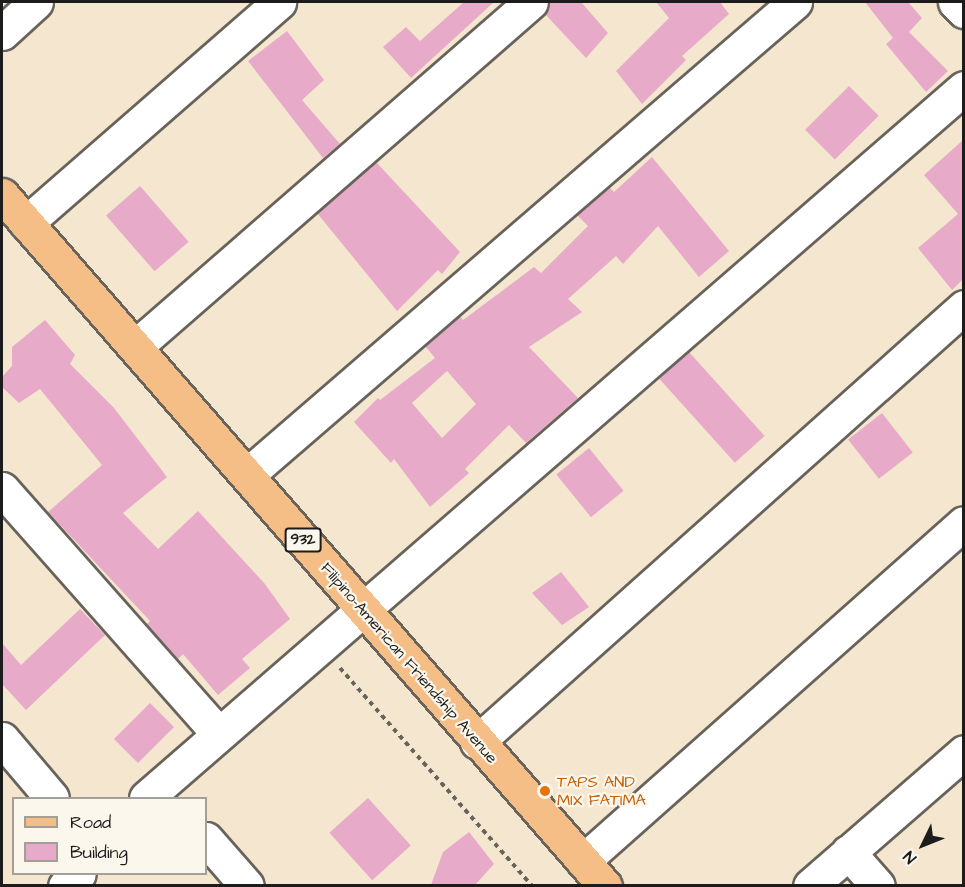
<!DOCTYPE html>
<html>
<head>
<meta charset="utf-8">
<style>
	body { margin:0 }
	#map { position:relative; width:965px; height:887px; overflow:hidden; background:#f5e7cf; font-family:"Architects Daughter",sans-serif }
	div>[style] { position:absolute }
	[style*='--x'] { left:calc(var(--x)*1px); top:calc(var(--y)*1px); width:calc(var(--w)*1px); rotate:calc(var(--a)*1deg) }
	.building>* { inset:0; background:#e7aac9; transform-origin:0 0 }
	.path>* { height:4px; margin-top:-2px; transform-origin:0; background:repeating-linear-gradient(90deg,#68635b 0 4.5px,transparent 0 9px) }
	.roads { filter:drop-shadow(2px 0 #68635b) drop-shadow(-2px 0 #68635b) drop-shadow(0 2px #68635b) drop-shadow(0 -2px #68635b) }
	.minor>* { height:33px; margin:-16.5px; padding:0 16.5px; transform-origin:16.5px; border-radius:16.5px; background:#fff }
	.major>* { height:33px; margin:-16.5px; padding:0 16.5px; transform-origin:16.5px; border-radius:16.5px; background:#f6be87 }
	.dots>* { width:16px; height:16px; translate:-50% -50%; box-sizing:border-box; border:3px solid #fbf7ec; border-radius:50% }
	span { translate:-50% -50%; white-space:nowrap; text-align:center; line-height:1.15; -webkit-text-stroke:4.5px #fbf7ec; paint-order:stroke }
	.shield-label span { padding:2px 4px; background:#fbf7ec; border:2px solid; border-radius:4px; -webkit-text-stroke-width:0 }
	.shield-label { font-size:15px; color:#1c1c1c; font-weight:700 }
	.street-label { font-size:16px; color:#1c1c1c }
	.food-label { font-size:16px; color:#c56008 }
	.left { translate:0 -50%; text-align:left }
	.frame { position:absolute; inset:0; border:3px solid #1c1c1c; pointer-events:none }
	.legend { position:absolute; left:12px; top:797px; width:195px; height:78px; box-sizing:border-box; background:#fbf7ec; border:2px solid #a29f99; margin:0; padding:8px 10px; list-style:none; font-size:18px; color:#1c1c1c }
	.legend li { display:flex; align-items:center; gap:12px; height:30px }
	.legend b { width:30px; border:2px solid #a29f99 }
	.north { position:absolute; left:893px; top:815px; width:60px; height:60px; -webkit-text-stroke:4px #fbf7ec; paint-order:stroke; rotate:227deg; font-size:16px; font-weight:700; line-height:24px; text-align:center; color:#1c1c1c }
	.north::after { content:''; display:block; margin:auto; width:21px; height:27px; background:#1c1c1c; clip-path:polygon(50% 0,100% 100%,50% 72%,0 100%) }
</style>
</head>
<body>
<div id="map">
	<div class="building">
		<i style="clip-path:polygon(464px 2px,494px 2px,411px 78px,383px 47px,406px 27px,420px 41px)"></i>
		<i style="clip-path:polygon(549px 2px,581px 2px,608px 33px,586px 58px,545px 14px)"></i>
		<i style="clip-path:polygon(656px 2px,720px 2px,729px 14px,682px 56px,686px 60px,642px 104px,616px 71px,669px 18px)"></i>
		<i style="clip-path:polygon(865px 2px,908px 2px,922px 18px,909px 32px,948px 71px,926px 92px,886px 44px,893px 38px)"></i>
		<i style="clip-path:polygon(287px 31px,324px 80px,302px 100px,340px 144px,323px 158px,248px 61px)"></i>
		<i style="left:849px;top:86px;width:42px;height:62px;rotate:45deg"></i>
		<i style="clip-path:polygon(963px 140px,963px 279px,952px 290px,918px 248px,958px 214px,924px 175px)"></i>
		<i style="clip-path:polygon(evenodd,652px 157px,729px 251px,699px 277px,658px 226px,623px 264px,616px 256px,568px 299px,582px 312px,529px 347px,578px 398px,526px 443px,509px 425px,465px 469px,469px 473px,430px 507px,394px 459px,391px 463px,354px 422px,378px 398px,380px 400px,435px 358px,425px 346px,460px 316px,463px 320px,534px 267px,541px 273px,588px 226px,577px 215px,609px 187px,614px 192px,652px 157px,447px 371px,476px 404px,442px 438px,412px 403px,447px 371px)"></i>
		<i style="clip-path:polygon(376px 162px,460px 252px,442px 274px,438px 270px,397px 311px,317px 213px)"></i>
		<i style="left:140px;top:186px;width:74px;height:45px;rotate:49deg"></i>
		<i style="clip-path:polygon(45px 320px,75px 355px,70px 364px,114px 408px,167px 477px,123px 513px,158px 549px,198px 511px,265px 584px,290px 619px,242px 659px,250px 668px,218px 695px,183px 654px,178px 659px,147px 624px,150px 621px,48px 512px,102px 465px,40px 389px,19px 403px,2px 387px,2px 377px,12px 366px,12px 347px)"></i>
		<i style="left:689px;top:352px;width:113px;height:40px;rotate:48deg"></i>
		<i style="left:882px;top:413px;width:50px;height:43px;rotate:52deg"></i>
		<i style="left:589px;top:448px;width:55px;height:42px;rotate:51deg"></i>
		<i style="clip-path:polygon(561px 572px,589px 607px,562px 625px,532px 593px)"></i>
		<i style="clip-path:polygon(80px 609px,105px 635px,26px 710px,2px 684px,2px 643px,21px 665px)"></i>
		<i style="left:150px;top:703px;width:34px;height:51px;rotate:45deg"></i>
		<i style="left:368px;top:798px;width:64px;height:52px;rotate:48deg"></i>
		<i style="clip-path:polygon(469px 832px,494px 864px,475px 885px,431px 885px,443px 852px)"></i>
	</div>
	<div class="path">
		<i style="--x:340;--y:668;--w:290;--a:48.6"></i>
	</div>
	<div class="roads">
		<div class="minor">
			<i style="--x:955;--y:2;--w:13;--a:45"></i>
			<i style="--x:2;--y:33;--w:46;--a:-42.4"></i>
			<i style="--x:26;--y:223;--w:336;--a:-41.1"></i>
			<i style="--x:135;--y:347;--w:525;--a:-41.06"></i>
			<i style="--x:247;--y:475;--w:724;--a:-40.8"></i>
			<i style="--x:2;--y:489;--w:327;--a:48.5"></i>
			<i style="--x:2;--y:739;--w:77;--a:49.7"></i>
			<i style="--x:477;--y:742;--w:653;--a:-41.77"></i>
			<i style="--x:146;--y:798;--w:1083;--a:-40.96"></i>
			<i style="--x:206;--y:839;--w:62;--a:48.9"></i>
			<i style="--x:848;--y:852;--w:45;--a:48.6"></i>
			<i style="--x:583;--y:861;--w:509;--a:-41.58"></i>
			<i style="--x:65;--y:886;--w:18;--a:-41"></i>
			<i style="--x:810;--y:886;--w:204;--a:-41"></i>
		</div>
		<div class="major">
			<i style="--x:2;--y:195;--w:917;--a:48.89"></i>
		</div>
	</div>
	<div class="dots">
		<i style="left:545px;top:791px;background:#e8710a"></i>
	</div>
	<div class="shield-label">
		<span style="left:303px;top:540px">932</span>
	</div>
	<div class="street-label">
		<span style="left:409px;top:663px;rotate:49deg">Filipino-American Friendship Avenue</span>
	</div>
	<div class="food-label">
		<span class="left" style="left:557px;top:791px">TAPS AND<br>MIX FATIMA</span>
	</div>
	<div class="frame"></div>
	<ul class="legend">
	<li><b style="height:8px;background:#f6be87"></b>Road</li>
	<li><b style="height:16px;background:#e7aac9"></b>Building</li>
	</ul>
	<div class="north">N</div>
</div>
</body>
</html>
